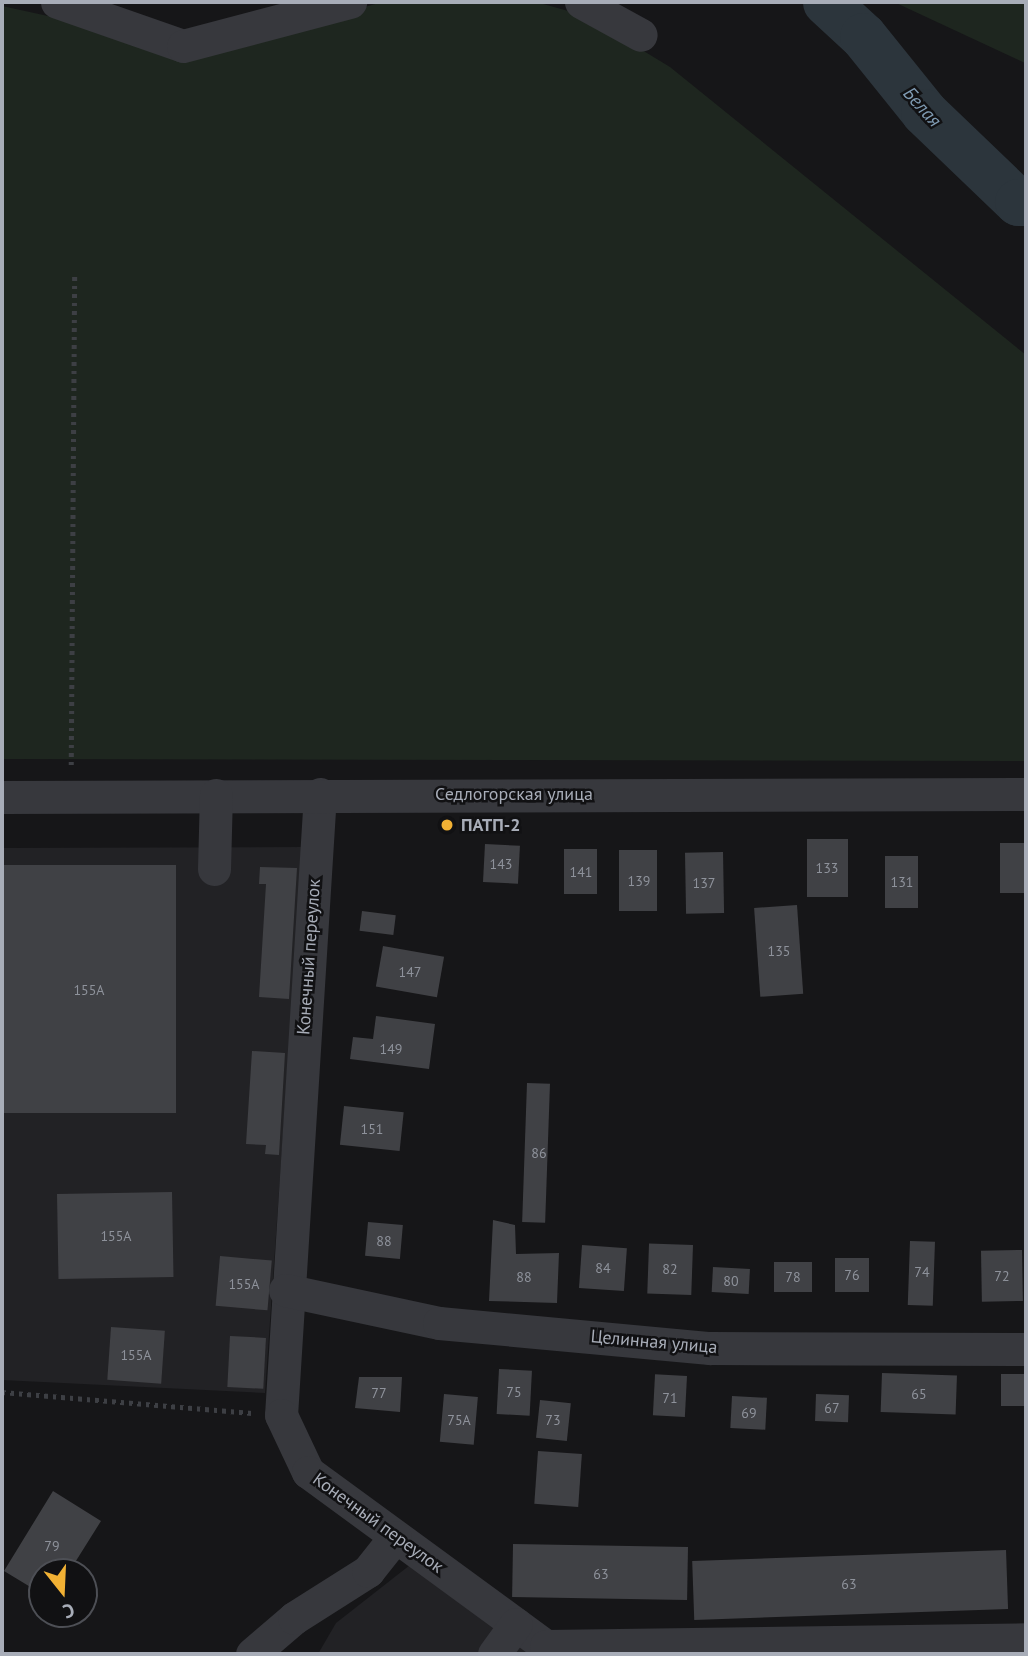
<!DOCTYPE html>
<html>
<head>
<meta charset="utf-8">
<style>
	body { margin:0 }
	#map { position:relative; width:1028px; height:1656px; overflow:hidden; background:#161618; font-family:"PT Sans",sans-serif }
	div>[style] { position:absolute }
	[style*='--x'] { left:calc(var(--x)*1px); top:calc(var(--y)*1px); width:calc(var(--w)*1px); rotate:calc(var(--a)*1deg) }
	.built>* { inset:0; background:#222225 }
	.green>* { inset:0; background:#1e261f }
	.river>* { height:47px; margin:-23.5px; padding:0 23.5px; transform-origin:23.5px; border-radius:23.5px; background:#2c353c }
	.building>* { inset:0; background:#404145; transform-origin:0 0 }
	.path>* { height:4.5px; margin-top:-2.25px; transform-origin:0; background:repeating-linear-gradient(90deg,#3d3f44 0 3.5px,transparent 0 8.5px) }
	.minor>* { height:33px; margin:-16.5px; padding:0 16.5px; transform-origin:16.5px; border-radius:16.5px; background:#37383d }
	.dots>* { width:19px; height:19px; translate:-50% -50%; box-sizing:border-box; border:4px solid #111113; border-radius:50% }
	span { translate:-50% -50%; white-space:nowrap; text-align:center; line-height:1.15; -webkit-text-stroke:5px #111113; paint-order:stroke }
	.number-label { font-size:14px; color:#8e929b }
	.number-label span { -webkit-text-stroke-width:0 }
	.street-label { font-size:18px; color:#a8adb8 }
	.poi-label { font-size:18px; color:#a8adb8; font-weight:700 }
	.left { translate:0 -50%; text-align:left }
	.water-label { font-size:19px; color:#7f9bb3; font-style:italic }
	.frame { position:absolute; inset:0; border:4px solid #a8adb8; pointer-events:none }
	.north { position:absolute; left:28px; top:1558px; width:70px; height:70px; box-sizing:border-box; background:#111113; border:2px solid #4d4f55; border-radius:50%; rotate:162deg; font-size:19px; font-weight:700; line-height:28px; text-align:center; color:#a8adb8 }
	.north::after { content:''; display:block; margin:auto; width:24px; height:32px; background:#f2b134; clip-path:polygon(50% 0,100% 100%,50% 72%,0 100%) }
</style>
</head>
<body>
<div id="map">
	<div class="built">
		<i style="clip-path:polygon(303px 847px,265px 1393px,2px 1380px,2px 848px)"></i>
		<i style="clip-path:polygon(410px 1565px,537px 1654px,318px 1654px,336px 1623px)"></i>
	</div>
	<div class="green">
		<i style="clip-path:polygon(382px 2px,536px 2px,586px 16px,670px 67px,1026px 355px,1026px 761px,2px 759px,2px 6px,103px 28px,189px 59px)"></i>
		<i style="clip-path:polygon(894px 2px,1026px 2px,1026px 63px,1025px 63px)"></i>
	</div>
	<div class="river">
		<i style="--x:826;--y:2;--w:50;--a:42.6"></i>
		<i style="--x:863;--y:36;--w:97;--a:51.2"></i>
		<i style="--x:924;--y:112;--w:130;--a:43.8"></i>
		<i style="--x:1018;--y:202;--w:8;--a:0"></i>
	</div>
	<div class="building">
		<i style="left:807px;top:839px;width:41px;height:58px"></i>
		<i style="left:1026px;top:843px;width:50px;height:26px;rotate:90deg"></i>
		<i style="left:485px;top:844px;width:35px;height:38px;rotate:3deg"></i>
		<i style="left:597px;top:849px;width:45px;height:33px;rotate:90deg"></i>
		<i style="left:619px;top:850px;width:38px;height:61px"></i>
		<i style="left:723px;top:852px;width:61px;height:38px;rotate:89deg"></i>
		<i style="left:885px;top:856px;width:33px;height:52px"></i>
		<i style="left:176px;top:865px;width:248px;height:174px;rotate:90deg"></i>
		<i style="clip-path:polygon(260px 867px,297px 868px,289px 999px,259px 997px,266px 884px,259px 884px)"></i>
		<i style="left:797px;top:905px;width:89px;height:43px;rotate:86deg"></i>
		<i style="left:362px;top:911px;width:34px;height:20px;rotate:7deg"></i>
		<i style="left:383px;top:946px;width:62px;height:41px;rotate:10deg"></i>
		<i style="clip-path:polygon(376px 1016px,435px 1024px,429px 1069px,350px 1059px,353px 1037px,373px 1039px)"></i>
		<i style="clip-path:polygon(252px 1051px,285px 1053px,279px 1155px,265px 1154px,266px 1145px,246px 1144px)"></i>
		<i style="left:527px;top:1083px;width:23px;height:139px;rotate:2deg"></i>
		<i style="left:344px;top:1106px;width:60px;height:39px;rotate:6deg"></i>
		<i style="left:172px;top:1192px;width:85px;height:115px;rotate:89deg"></i>
		<i style="clip-path:polygon(493px 1220px,515px 1225px,516px 1254px,559px 1253px,557px 1303px,489px 1301px)"></i>
		<i style="left:368px;top:1222px;width:35px;height:34px;rotate:5deg"></i>
		<i style="left:910px;top:1241px;width:25px;height:64px;rotate:2deg"></i>
		<i style="left:582px;top:1245px;width:45px;height:43px;rotate:4deg"></i>
		<i style="left:693px;top:1245px;width:50px;height:44px;rotate:92deg"></i>
		<i style="left:1022px;top:1250px;width:51px;height:41px;rotate:89deg"></i>
		<i style="left:220px;top:1256px;width:52px;height:50px;rotate:5deg"></i>
		<i style="left:835px;top:1258px;width:34px;height:34px"></i>
		<i style="left:812px;top:1262px;width:30px;height:38px;rotate:90deg"></i>
		<i style="left:713px;top:1267px;width:37px;height:25px;rotate:3deg"></i>
		<i style="left:111px;top:1327px;width:54px;height:53px;rotate:4deg"></i>
		<i style="left:230px;top:1336px;width:36px;height:51px;rotate:3deg"></i>
		<i style="left:499px;top:1369px;width:33px;height:45px;rotate:3deg"></i>
		<i style="left:882px;top:1373px;width:75px;height:39px;rotate:2deg"></i>
		<i style="left:1026px;top:1374px;width:32px;height:25px;rotate:90deg"></i>
		<i style="left:687px;top:1376px;width:41px;height:32px;rotate:93deg"></i>
		<i style="clip-path:polygon(359px 1377px,402px 1377px,400px 1412px,355px 1408px)"></i>
		<i style="left:444px;top:1394px;width:34px;height:48px;rotate:5deg"></i>
		<i style="left:816px;top:1394px;width:33px;height:27px;rotate:2deg"></i>
		<i style="left:732px;top:1396px;width:35px;height:32px;rotate:3deg"></i>
		<i style="left:540px;top:1400px;width:31px;height:38px;rotate:6deg"></i>
		<i style="left:538px;top:1451px;width:44px;height:53px;rotate:4deg"></i>
		<i style="clip-path:polygon(53px 1491px,101px 1521px,69px 1572px,42px 1572px,42px 1594px,4px 1571px)"></i>
		<i style="left:688px;top:1547px;width:53px;height:175px;rotate:91deg"></i>
		<i style="left:1006px;top:1550px;width:59px;height:314px;rotate:88deg"></i>
	</div>
	<div class="path">
		<i style="--x:71;--y:765;--w:489;--a:-89.6"></i>
		<i style="--x:2;--y:1392;--w:251;--a:4.8"></i>
	</div>
	<div class="minor">
		<i style="--x:57;--y:2;--w:133;--a:19.2"></i>
		<i style="--x:183;--y:46;--w:173;--a:-14.8"></i>
		<i style="--x:581;--y:2;--w:68;--a:28.8"></i>
		<i style="--x:320;--y:794;--w:622;--a:93.59"></i>
		<i style="--x:281;--y:1415;--w:63;--a:64.7"></i>
		<i style="--x:308;--y:1472;--w:295;--a:36.2"></i>
		<i style="--x:546;--y:1646;--w:480;--a:-0.8"></i>
		<i style="--x:2;--y:797;--w:1024;--a:-0.17"></i>
		<i style="--x:214;--y:869;--w:74;--a:-88.5"></i>
		<i style="--x:285;--y:1290;--w:157;--a:12.1"></i>
		<i style="--x:439;--y:1323;--w:272;--a:5.3"></i>
		<i style="--x:710;--y:1348;--w:316;--a:0.2"></i>
		<i style="--x:252;--y:1654;--w:55;--a:-40.6"></i>
		<i style="--x:294;--y:1618;--w:88;--a:-32.4"></i>
		<i style="--x:368;--y:1571;--w:43;--a:-51.5"></i>
		<i style="--x:494;--y:1654;--w:37;--a:-54"></i>
	</div>
	<div class="dots">
		<i style="left:447px;top:825px;background:#f2b134"></i>
	</div>
	<div class="number-label">
		<span style="left:501px;top:864px">143</span>
		<span style="left:827px;top:868px">133</span>
		<span style="left:581px;top:872px">141</span>
		<span style="left:639px;top:881px">139</span>
		<span style="left:902px;top:882px">131</span>
		<span style="left:704px;top:883px">137</span>
		<span style="left:779px;top:951px">135</span>
		<span style="left:410px;top:972px">147</span>
		<span style="left:89px;top:990px">155А</span>
		<span style="left:391px;top:1049px">149</span>
		<span style="left:372px;top:1129px">151</span>
		<span style="left:539px;top:1153px">86</span>
		<span style="left:116px;top:1236px">155А</span>
		<span style="left:384px;top:1241px">88</span>
		<span style="left:603px;top:1268px">84</span>
		<span style="left:670px;top:1269px">82</span>
		<span style="left:922px;top:1272px">74</span>
		<span style="left:852px;top:1275px">76</span>
		<span style="left:1002px;top:1276px">72</span>
		<span style="left:524px;top:1277px">88</span>
		<span style="left:793px;top:1277px">78</span>
		<span style="left:731px;top:1281px">80</span>
		<span style="left:244px;top:1284px">155А</span>
		<span style="left:136px;top:1355px">155А</span>
		<span style="left:514px;top:1392px">75</span>
		<span style="left:379px;top:1393px">77</span>
		<span style="left:919px;top:1394px">65</span>
		<span style="left:670px;top:1398px">71</span>
		<span style="left:832px;top:1408px">67</span>
		<span style="left:749px;top:1413px">69</span>
		<span style="left:459px;top:1420px">75А</span>
		<span style="left:553px;top:1420px">73</span>
		<span style="left:52px;top:1546px">79</span>
		<span style="left:601px;top:1574px">63</span>
		<span style="left:849px;top:1584px">63</span>
	</div>
	<div class="street-label">
		<span style="left:514px;top:794px">Седлогорская улица</span>
		<span style="left:309px;top:957px;rotate:-86deg">Конечный переулок</span>
		<span style="left:654px;top:1342px;rotate:5deg">Целинная улица</span>
		<span style="left:378px;top:1523px;rotate:36deg">Конечный переулок</span>
	</div>
	<div class="poi-label">
		<span class="left" style="left:461px;top:825px">ПАТП-2</span>
	</div>
	<div class="water-label">
		<span style="left:922px;top:107px;rotate:48deg">Белая</span>
	</div>
	<div class="frame"></div>
	<div class="north">С</div>
</div>
</body>
</html>
